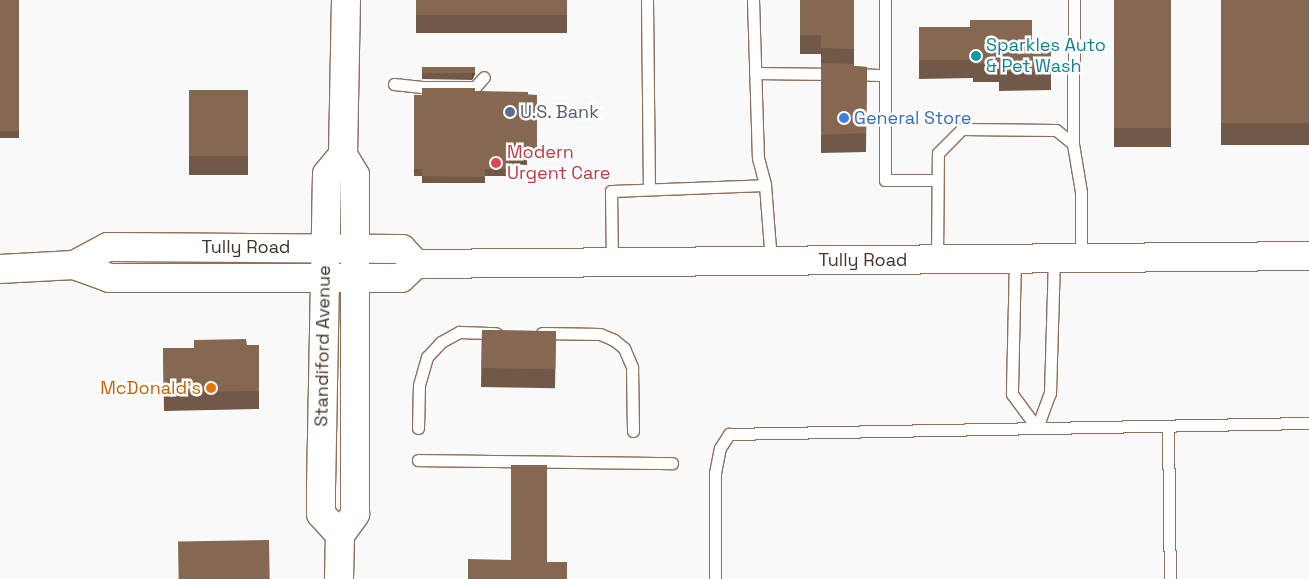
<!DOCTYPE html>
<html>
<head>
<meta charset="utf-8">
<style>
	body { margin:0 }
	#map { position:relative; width:1309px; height:579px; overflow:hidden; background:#f9f9f9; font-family:"Space Grotesk",sans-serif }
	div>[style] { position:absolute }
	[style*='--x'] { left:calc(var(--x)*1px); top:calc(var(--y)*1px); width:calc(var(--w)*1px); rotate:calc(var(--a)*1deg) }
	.roads { filter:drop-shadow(1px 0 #8e705a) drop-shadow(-1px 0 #8e705a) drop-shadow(0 1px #8e705a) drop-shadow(0 -1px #8e705a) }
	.lane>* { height:11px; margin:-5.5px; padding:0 5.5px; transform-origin:5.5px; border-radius:5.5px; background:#fff }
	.secondary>* { height:28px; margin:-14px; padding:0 14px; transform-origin:14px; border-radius:14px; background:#fff }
	.wall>* { inset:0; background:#725947; transform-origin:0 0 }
	.shaded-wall>* { inset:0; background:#5d4839 }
	.building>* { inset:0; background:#856752; transform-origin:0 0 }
	.dots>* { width:14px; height:14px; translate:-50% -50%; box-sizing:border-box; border:2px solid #fff; border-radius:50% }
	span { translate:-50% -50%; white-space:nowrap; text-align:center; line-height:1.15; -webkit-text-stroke:5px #fff; paint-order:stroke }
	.culture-label { font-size:18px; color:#0d838f }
	.left { translate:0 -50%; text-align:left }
	.service-label { font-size:18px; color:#4e5e75 }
	.shop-label { font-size:18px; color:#366cbe }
	.health-label { font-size:18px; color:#be3a42 }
	.street-label { font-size:18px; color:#403329 }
	.food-label { font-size:18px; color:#c56008 }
	.right { translate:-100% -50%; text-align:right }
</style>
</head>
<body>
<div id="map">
	<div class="roads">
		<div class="lane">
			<i style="--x:647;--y:0;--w:189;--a:89.4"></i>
			<i style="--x:753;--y:0;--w:158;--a:88.2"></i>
			<i style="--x:758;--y:158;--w:28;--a:75"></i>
			<i style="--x:765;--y:185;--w:76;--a:85.5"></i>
			<i style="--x:885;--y:0;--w:180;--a:90"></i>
			<i style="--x:885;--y:180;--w:52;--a:0"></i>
			<i style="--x:755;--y:73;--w:81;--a:0.7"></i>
			<i style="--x:852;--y:74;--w:33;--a:2"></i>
			<i style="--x:394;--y:84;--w:28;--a:6"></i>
			<i style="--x:422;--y:87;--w:53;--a:0"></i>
			<i style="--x:475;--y:87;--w:13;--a:-48"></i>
			<i style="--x:1073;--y:144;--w:144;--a:-89.6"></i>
			<i style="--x:1015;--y:258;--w:136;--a:91.3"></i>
			<i style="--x:1012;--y:394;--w:42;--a:53.7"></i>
			<i style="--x:937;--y:260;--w:107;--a:-89.5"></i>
			<i style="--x:938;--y:153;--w:34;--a:-45"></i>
			<i style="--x:962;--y:129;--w:94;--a:0.6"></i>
			<i style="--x:1056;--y:130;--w:22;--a:39"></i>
			<i style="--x:1073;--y:144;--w:49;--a:80.5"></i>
			<i style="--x:1081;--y:192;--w:65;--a:90"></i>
			<i style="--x:612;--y:262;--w:71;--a:-90.8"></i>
			<i style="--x:611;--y:191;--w:154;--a:-2.2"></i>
			<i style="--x:542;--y:333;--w:58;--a:1"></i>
			<i style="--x:600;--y:334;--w:15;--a:23"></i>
			<i style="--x:614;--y:340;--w:13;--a:39"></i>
			<i style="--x:624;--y:348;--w:21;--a:67"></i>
			<i style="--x:632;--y:367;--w:64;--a:89.1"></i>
			<i style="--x:1168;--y:426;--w:153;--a:89.3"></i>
			<i style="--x:418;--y:428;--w:43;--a:-88.7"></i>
			<i style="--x:419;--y:385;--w:29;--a:-74"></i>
			<i style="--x:427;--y:357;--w:21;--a:-47"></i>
			<i style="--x:441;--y:342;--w:21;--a:-29"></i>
			<i style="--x:459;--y:332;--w:37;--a:2"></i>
			<i style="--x:1037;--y:428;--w:37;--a:-70"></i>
			<i style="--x:1050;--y:393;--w:135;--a:-88.3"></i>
			<i style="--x:418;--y:460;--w:254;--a:0.7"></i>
			<i style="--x:715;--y:579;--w:106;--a:-90"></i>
			<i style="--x:715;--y:473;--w:25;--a:-79"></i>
			<i style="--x:720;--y:448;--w:17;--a:-57"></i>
			<i style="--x:729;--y:434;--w:580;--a:-1.09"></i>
		</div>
		<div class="secondary">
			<i style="--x:74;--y:265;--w:38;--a:-28"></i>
			<i style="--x:108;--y:247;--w:290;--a:0.4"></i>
			<i style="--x:398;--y:249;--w:4;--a:0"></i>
			<i style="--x:402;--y:249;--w:21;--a:47"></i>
			<i style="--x:0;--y:269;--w:74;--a:-3.1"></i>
			<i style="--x:74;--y:265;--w:37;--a:20"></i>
			<i style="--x:109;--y:278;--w:292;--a:0"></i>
			<i style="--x:401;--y:278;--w:21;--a:-43"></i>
			<i style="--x:416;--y:264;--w:893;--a:-0.51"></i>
			<i style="--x:340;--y:535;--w:28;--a:-132"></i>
			<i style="--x:321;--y:514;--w:26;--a:-90"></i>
			<i style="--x:321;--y:488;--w:314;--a:-88.9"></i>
			<i style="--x:327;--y:174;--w:25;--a:-50"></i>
			<i style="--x:339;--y:579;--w:44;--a:-88.7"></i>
			<i style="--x:340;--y:535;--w:26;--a:-54"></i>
			<i style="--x:355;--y:514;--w:339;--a:-90"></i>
			<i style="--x:355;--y:175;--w:23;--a:-121"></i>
			<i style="--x:343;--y:155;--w:155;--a:-88.9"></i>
		</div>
	</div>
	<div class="wall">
		<i style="left:0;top:0;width:19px;height:138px"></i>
		<i style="left:416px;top:0;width:151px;height:33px"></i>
		<i style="clip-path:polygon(800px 0,854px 0,854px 66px,867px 67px,866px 152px,821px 153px,821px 54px,800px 54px)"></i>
		<i style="left:1114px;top:0;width:57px;height:147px"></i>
		<i style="left:1221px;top:0;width:88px;height:145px"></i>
		<i style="clip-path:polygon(919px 27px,1032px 48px,1051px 48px,1051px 90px,999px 91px,999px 82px,973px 82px,973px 78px,919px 79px)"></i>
		<i style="clip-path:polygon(422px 67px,475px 67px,475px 74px,472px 80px,422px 79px)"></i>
		<i style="left:189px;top:90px;width:59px;height:85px"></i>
		<i style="clip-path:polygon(475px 91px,537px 95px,537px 158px,527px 158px,527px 165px,509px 164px,509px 176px,485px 176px,485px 183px,422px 183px,422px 176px,414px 176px,414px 169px,422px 95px)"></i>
		<i style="left:482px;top:330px;width:74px;height:57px;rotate:1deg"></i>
		<i style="clip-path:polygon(247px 345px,259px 345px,259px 409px,164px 411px,163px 348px,194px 348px)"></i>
	</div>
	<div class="shaded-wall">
		<i style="clip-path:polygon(475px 67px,475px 74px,472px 80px,472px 73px)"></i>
	</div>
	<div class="building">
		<i style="left:0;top:0;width:19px;height:131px"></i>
		<i style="left:416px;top:0;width:151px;height:15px"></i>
		<i style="clip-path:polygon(800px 0,854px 0,854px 49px,821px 48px,821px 35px,800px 35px)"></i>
		<i style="left:1114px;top:0;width:57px;height:128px"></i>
		<i style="left:1221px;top:0;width:88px;height:123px"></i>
		<i style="clip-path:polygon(970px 20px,1032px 20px,1032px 48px,1051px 48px,1051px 72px,999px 72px,999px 64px,973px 64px,973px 60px,919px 60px,919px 27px,970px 27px)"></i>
		<i style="clip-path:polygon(821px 63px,854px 64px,854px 66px,867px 67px,866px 133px,821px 135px)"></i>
		<i style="left:422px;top:67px;width:53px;height:6px"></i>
		<i style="clip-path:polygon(422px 88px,475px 88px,475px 91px,528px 92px,528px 95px,537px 95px,537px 152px,527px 152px,527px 158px,509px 158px,509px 169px,485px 169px,485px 177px,422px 176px,422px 169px,414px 169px,414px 95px,422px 95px)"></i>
		<i style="left:189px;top:90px;width:59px;height:66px"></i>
		<i style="left:482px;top:330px;width:74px;height:38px;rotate:1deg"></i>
		<i style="clip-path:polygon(246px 339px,247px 345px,259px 345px,259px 391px,164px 392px,163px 348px,194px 348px,194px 340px)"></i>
		<i style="clip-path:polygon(511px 465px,547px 465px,547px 562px,567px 562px,567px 579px,468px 579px,468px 559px,511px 560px)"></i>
		<i style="left:269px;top:540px;width:39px;height:91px;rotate:89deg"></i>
	</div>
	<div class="dots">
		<i style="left:976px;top:56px;background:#0f9aa8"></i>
		<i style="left:510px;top:112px;background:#5c6f8a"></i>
		<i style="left:844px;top:118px;background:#3f7fe0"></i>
		<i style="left:496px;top:163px;background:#e0444e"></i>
		<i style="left:211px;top:388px;background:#e8710a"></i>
	</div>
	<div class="culture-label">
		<span class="left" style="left:986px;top:56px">Sparkles Auto<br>&amp; Pet Wash</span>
	</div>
	<div class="service-label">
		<span class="left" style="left:520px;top:112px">U.S. Bank</span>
	</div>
	<div class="shop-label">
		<span class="left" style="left:854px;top:118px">General Store</span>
	</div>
	<div class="health-label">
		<span class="left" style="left:507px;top:163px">Modern<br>Urgent Care</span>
	</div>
	<div class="street-label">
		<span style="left:246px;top:247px">Tully Road</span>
		<span style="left:863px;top:260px">Tully Road</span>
		<span style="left:323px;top:346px;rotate:-89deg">Standiford Avenue</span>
	</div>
	<div class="food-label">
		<span class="right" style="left:201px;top:388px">McDonald's</span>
	</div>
</div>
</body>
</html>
